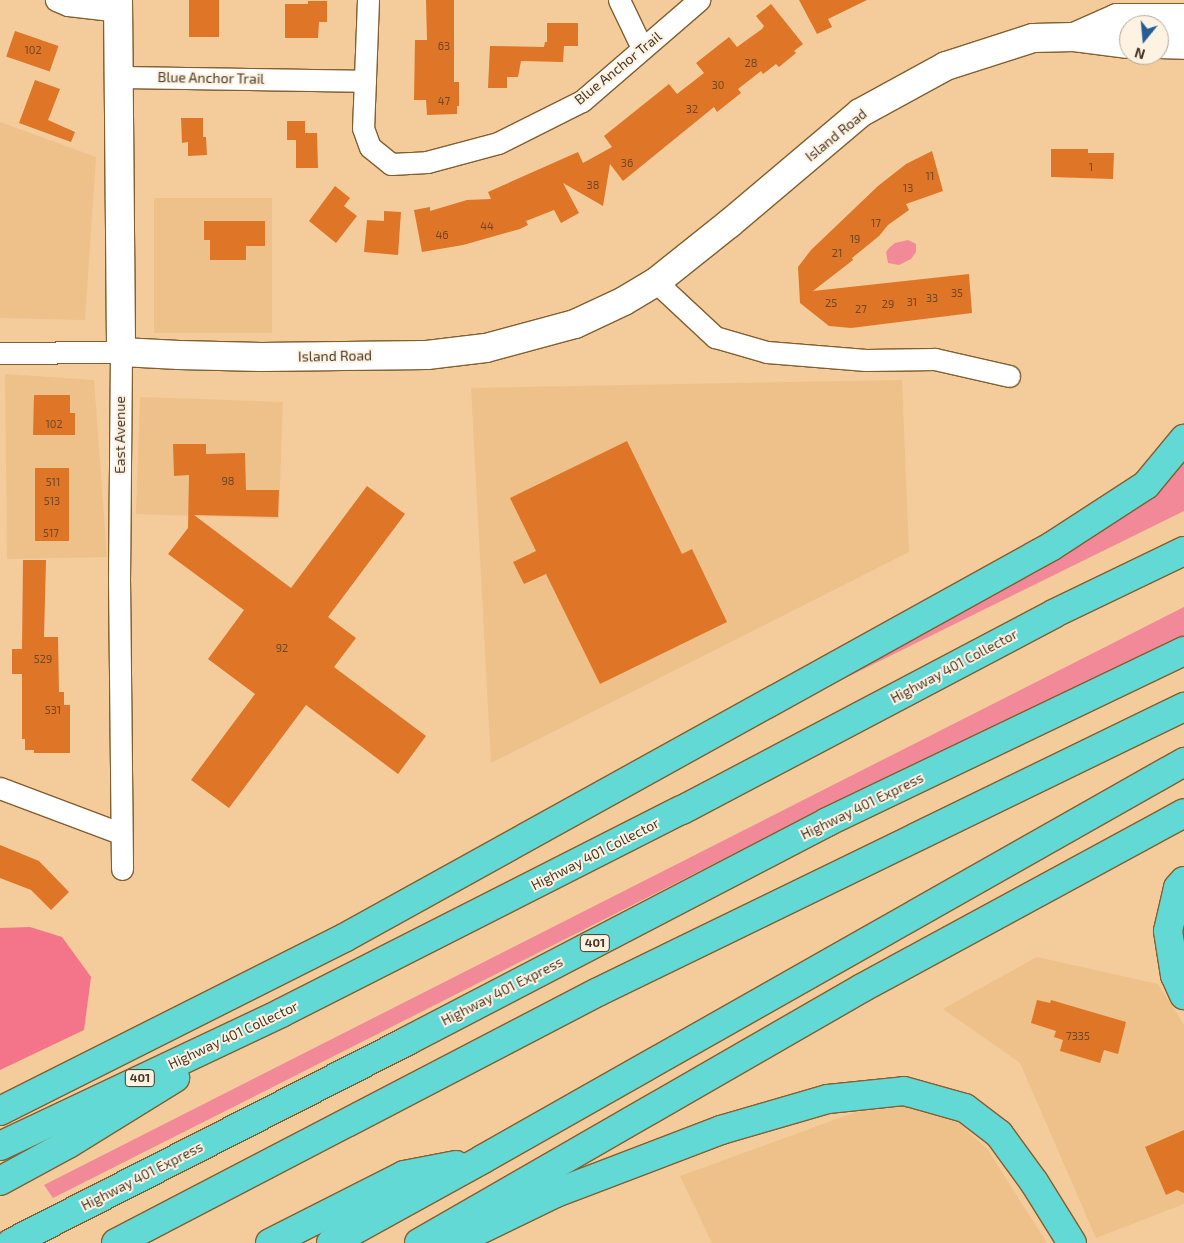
<!DOCTYPE html>
<html>
<head>
<meta charset="utf-8">
<style>
	body { margin:0 }
	#map { position:relative; width:1184px; height:1243px; overflow:hidden; background:#f4cb9b; font-family:"Exo 2",sans-serif }
	div>[style] { position:absolute }
	[style*='--x'] { left:calc(var(--x)*1px); top:calc(var(--y)*1px); width:calc(var(--w)*1px); rotate:calc(var(--a)*1deg) }
	.built>* { inset:0; background:#eec18a; transform-origin:0 0 }
	.green>* { inset:0; background:#f18998 }
	.forest>* { inset:0; background:#f47489 }
	.building>* { inset:0; background:#df7527; transform-origin:0 0 }
	.roads { filter:drop-shadow(1px 0 #825f30) drop-shadow(-1px 0 #825f30) drop-shadow(0 1px #825f30) drop-shadow(0 -1px #825f30) }
	.street>* { height:21px; margin:-10.5px; padding:0 10.5px; transform-origin:10.5px; border-radius:10.5px; background:#fff }
	.secondary>* { height:28px; margin:-14px; padding:0 14px; transform-origin:14px; border-radius:14px; background:#fff }
	.highway>* { height:28px; margin:-14px; padding:0 14px; transform-origin:14px; border-radius:14px; background:#62d9d4 }
	span { translate:-50% -50%; white-space:nowrap; text-align:center; line-height:1.15; -webkit-text-stroke:4px #fef2e3; paint-order:stroke }
	.number-label { font-size:11px; color:#6e4725 }
	.number-label span { -webkit-text-stroke-width:0 }
	.shield-label span { padding:1px 4px; background:#fef2e3; border:1px solid; border-radius:4px; -webkit-text-stroke-width:0 }
	.shield-label { font-size:12px; color:#483824; font-weight:700 }
	.street-label { font-size:14px; color:#483824 }
	.north { position:absolute; left:1119px; top:15px; width:50px; height:50px; box-sizing:border-box; background:#fef2e3; border:1px solid #b5a897; border-radius:50%; rotate:197deg; font-size:14px; font-weight:700; line-height:20px; text-align:center; color:#483824 }
	.north::after { content:''; display:block; margin:auto; width:18px; height:22px; background:#265d95; clip-path:polygon(50% 0,100% 100%,50% 72%,0 100%) }
</style>
</head>
<body>
<div id="map">
	<div class="built">
		<i style="clip-path:polygon(0 122px,96px 157px,85px 320px,0 318px)"></i>
		<i style="left:154px;top:198px;width:118px;height:135px"></i>
		<i style="clip-path:polygon(5px 374px,94px 380px,107px 557px,7px 559px)"></i>
		<i style="clip-path:polygon(902px 380px,909px 552px,491px 763px,471px 388px)"></i>
		<i style="left:140px;top:397px;width:143px;height:117px;rotate:2deg"></i>
		<i style="clip-path:polygon(1037px 957px,1158px 984px,1184px 1025px,1184px 1204px,1096px 1238px,1020px 1063px,943px 1009px)"></i>
		<i style="clip-path:polygon(906px 1106px,957px 1121px,988px 1150px,1047px 1243px,712px 1243px,680px 1176px,856px 1112px)"></i>
	</div>
	<div class="green">
		<i style="clip-path:polygon(908px 240px,916px 244px,916px 252px,911px 259px,899px 265px,888px 263px,886px 252px,889px 248px,895px 243px)"></i>
		<i style="clip-path:polygon(1184px 456px,1184px 511px,817px 692px)"></i>
		<i style="clip-path:polygon(1184px 607px,1184px 635px,785px 828px,53px 1198px,44px 1185px)"></i>
	</div>
	<div class="forest">
		<i style="clip-path:polygon(30px 927px,62px 937px,91px 977px,84px 1030px,0 1070px,0 928px)"></i>
	</div>
	<div class="building">
		<i style="left:189px;top:0;width:30px;height:37px"></i>
		<i style="clip-path:polygon(426px 0,454px 0,454px 82px,459px 82px,459px 106px,457px 106px,457px 114px,427px 115px,426px 100px,414px 100px,415px 40px,427px 40px)"></i>
		<i style="clip-path:polygon(799px 0,867px 0,828px 19px,832px 27px,817px 34px)"></i>
		<i style="clip-path:polygon(308px 1px,327px 1px,327px 22px,319px 22px,318px 38px,285px 38px,285px 4px,308px 4px)"></i>
		<i style="clip-path:polygon(771px 4px,803px 44px,794px 51px,796px 53px,779px 67px,776px 64px,763px 74px,761px 71px,738px 89px,741px 93px,717px 112px,714px 107px,623px 181px,610px 164px,603px 206px,563px 183px,579px 213px,561px 223px,554px 210px,526px 221px,528px 225px,520px 229px,463px 245px,422px 252px,414px 210px,430px 207px,430px 211px,467px 200px,491px 199px,488px 192px,578px 152px,583px 163px,612px 147px,604px 136px,669px 84px,677px 94px,704px 73px,696px 63px,729px 37px,737px 47px,762px 29px,764px 26px,756px 16px)"></i>
		<i style="clip-path:polygon(547px 23px,578px 23px,578px 46px,564px 46px,563px 62px,521px 61px,518px 77px,507px 77px,507px 88px,488px 88px,490px 46px,544px 47px,545px 42px,547px 42px)"></i>
		<i style="left:15px;top:31px;width:46px;height:27px;rotate:19deg"></i>
		<i style="clip-path:polygon(35px 80px,60px 89px,48px 120px,75px 132px,71px 142px,19px 123px)"></i>
		<i style="clip-path:polygon(181px 118px,203px 118px,203px 137px,206px 137px,207px 155px,188px 156px,188px 142px,182px 143px)"></i>
		<i style="clip-path:polygon(287px 121px,305px 121px,305px 133px,317px 133px,318px 168px,296px 168px,296px 140px,287px 140px)"></i>
		<i style="clip-path:polygon(1051px 149px,1088px 149px,1088px 153px,1114px 153px,1113px 179px,1051px 177px)"></i>
		<i style="clip-path:polygon(932px 151px,943px 191px,906px 204px,909px 210px,888px 225px,879px 236px,852px 258px,853px 260px,813px 291px,969px 274px,972px 313px,851px 328px,829px 326px,800px 303px,798px 267px,811px 250px,878px 186px,906px 164px)"></i>
		<i style="clip-path:polygon(335px 186px,350px 198px,344px 206px,357px 216px,336px 243px,309px 221px)"></i>
		<i style="clip-path:polygon(384px 211px,401px 212px,398px 255px,364px 252px,367px 220px,384px 221px)"></i>
		<i style="clip-path:polygon(204px 221px,265px 221px,265px 246px,246px 246px,246px 260px,210px 260px,210px 240px,204px 240px)"></i>
		<i style="clip-path:polygon(34px 395px,70px 395px,70px 413px,75px 413px,75px 435px,33px 435px)"></i>
		<i style="clip-path:polygon(627px 441px,682px 554px,692px 549px,727px 622px,600px 684px,546px 574px,524px 584px,513px 562px,536px 551px,510px 498px)"></i>
		<i style="clip-path:polygon(173px 444px,206px 444px,206px 454px,245px 453px,246px 490px,279px 490px,278px 517px,194px 515px,291px 588px,367px 486px,405px 514px,328px 617px,356px 638px,334px 667px,426px 736px,398px 774px,306px 705px,229px 808px,191px 780px,255px 694px,208px 659px,244px 610px,168px 554px,188px 528px,189px 475px,174px 476px)"></i>
		<i style="left:35px;top:468px;width:34px;height:73px"></i>
		<i style="clip-path:polygon(23px 560px,46px 560px,44px 637px,58px 637px,59px 692px,64px 692px,64px 705px,70px 705px,70px 753px,34px 753px,34px 750px,25px 750px,25px 739px,22px 739px,22px 674px,12px 674px,12px 649px,22px 649px)"></i>
		<i style="clip-path:polygon(0 845px,39px 861px,69px 892px,51px 910px,31px 890px,0 878px)"></i>
		<i style="clip-path:polygon(1037px 1000px,1050px 1003px,1051px 1000px,1126px 1022px,1118px 1054px,1104px 1050px,1100px 1063px,1060px 1051px,1063px 1040px,1054px 1037px,1056px 1031px,1031px 1023px)"></i>
		<i style="clip-path:polygon(1184px 1130px,1184px 1193px,1177px 1190px,1166px 1195px,1145px 1147px)"></i>
	</div>
	<div class="roads">
		<div class="street">
			<i style="--x:56;--y:0;--w:13;--a:23"></i>
			<i style="--x:68;--y:5;--w:50;--a:6.8"></i>
			<i style="--x:368;--y:0;--w:128;--a:92.2"></i>
			<i style="--x:363;--y:128;--w:20;--a:70"></i>
			<i style="--x:370;--y:147;--w:27;--a:39"></i>
			<i style="--x:391;--y:164;--w:36;--a:-3"></i>
			<i style="--x:427;--y:162;--w:73;--a:-15"></i>
			<i style="--x:498;--y:143;--w:94;--a:-26.6"></i>
			<i style="--x:582;--y:101;--w:155;--a:-40.8"></i>
			<i style="--x:619;--y:0;--w:53;--a:64.4"></i>
			<i style="--x:117;--y:77;--w:248;--a:0.9"></i>
			<i style="--x:656;--y:282;--w:81;--a:43"></i>
			<i style="--x:715;--y:337;--w:54;--a:16.1"></i>
			<i style="--x:767;--y:352;--w:99;--a:4.6"></i>
			<i style="--x:866;--y:360;--w:69;--a:-0.8"></i>
			<i style="--x:935;--y:359;--w:76;--a:12.9"></i>
			<i style="--x:0;--y:353;--w:121;--a:-0.5"></i>
			<i style="--x:121;--y:352;--w:226;--a:90.5"></i>
			<i style="--x:119;--y:578;--w:291;--a:89.4"></i>
			<i style="--x:0;--y:788;--w:128;--a:20.6"></i>
		</div>
		<div class="secondary">
			<i style="--x:118;--y:0;--w:352;--a:89.5"></i>
			<i style="--x:121;--y:352;--w:58;--a:3"></i>
			<i style="--x:179;--y:355;--w:82;--a:1.4"></i>
			<i style="--x:261;--y:357;--w:166;--a:-0.7"></i>
			<i style="--x:427;--y:355;--w:59;--a:-6.8"></i>
			<i style="--x:486;--y:348;--w:92;--a:-15.1"></i>
			<i style="--x:575;--y:324;--w:54;--a:-25.1"></i>
			<i style="--x:624;--y:301;--w:37;--a:-31"></i>
			<i style="--x:656;--y:282;--w:95;--a:-38.6"></i>
			<i style="--x:730;--y:223;--w:170;--a:-40.2"></i>
			<i style="--x:860;--y:113;--w:98;--a:-28.7"></i>
			<i style="--x:946;--y:66;--w:91;--a:-17.8"></i>
			<i style="--x:1033;--y:38;--w:41;--a:-1.4"></i>
			<i style="--x:1074;--y:37;--w:55;--a:7.3"></i>
			<i style="--x:1074;--y:37;--w:47;--a:-23.8"></i>
			<i style="--x:1117;--y:18;--w:67;--a:0"></i>
			<i style="--x:1159;--y:44;--w:25;--a:2"></i>
		</div>
		<div class="highway">
			<i style="--x:1184;--y:881;--w:9;--a:131"></i>
			<i style="--x:1178;--y:888;--w:44;--a:103.1"></i>
			<i style="--x:1168;--y:931;--w:45;--a:81"></i>
			<i style="--x:1175;--y:975;--w:22;--a:66"></i>
			<i style="--x:0;--y:1111;--w:385;--a:-26.7"></i>
			<i style="--x:344;--y:938;--w:809;--a:-28.97"></i>
			<i style="--x:1052;--y:546;--w:112;--a:-33"></i>
			<i style="--x:1146;--y:485;--w:60;--a:-50.4"></i>
			<i style="--x:0;--y:1146;--w:311;--a:-25.3"></i>
			<i style="--x:281;--y:1013;--w:449;--a:-26.9"></i>
			<i style="--x:682;--y:810;--w:420;--a:-27.8"></i>
			<i style="--x:1053;--y:614;--w:145;--a:-25.7"></i>
			<i style="--x:0;--y:1181;--w:77;--a:-28.6"></i>
			<i style="--x:68;--y:1144;--w:126;--a:-31.7"></i>
			<i style="--x:11;--y:1243;--w:445;--a:-27"></i>
			<i style="--x:407;--y:1041;--w:474;--a:-27.5"></i>
			<i style="--x:827;--y:822;--w:396;--a:-25.6"></i>
			<i style="--x:116;--y:1243;--w:543;--a:-27.51"></i>
			<i style="--x:598;--y:992;--w:652;--a:-25.94"></i>
			<i style="--x:270;--y:1243;--w:150;--a:-26.9"></i>
			<i style="--x:404;--y:1175;--w:53;--a:-10.9"></i>
			<i style="--x:331;--y:1243;--w:174;--a:-28.9"></i>
			<i style="--x:483;--y:1159;--w:806;--a:-29.52"></i>
			<i style="--x:419;--y:1243;--w:511;--a:-29.93"></i>
			<i style="--x:862;--y:988;--w:366;--a:-28.5"></i>
			<i style="--x:453;--y:1243;--w:114;--a:-25.9"></i>
			<i style="--x:556;--y:1193;--w:177;--a:-20.9"></i>
			<i style="--x:721;--y:1130;--w:111;--a:-16.2"></i>
			<i style="--x:828;--y:1099;--w:76;--a:-6"></i>
			<i style="--x:904;--y:1091;--w:63;--a:15.6"></i>
			<i style="--x:965;--y:1108;--w:43;--a:37.4"></i>
			<i style="--x:999;--y:1134;--w:59;--a:53.9"></i>
			<i style="--x:1034;--y:1182;--w:72;--a:58.1"></i>
		</div>
	</div>
	<div class="number-label">
		<span style="left:444px;top:46px">63</span>
		<span style="left:33px;top:50px">102</span>
		<span style="left:751px;top:63px">28</span>
		<span style="left:718px;top:85px">30</span>
		<span style="left:444px;top:101px">47</span>
		<span style="left:692px;top:109px">32</span>
		<span style="left:627px;top:163px">36</span>
		<span style="left:1091px;top:167px">1</span>
		<span style="left:930px;top:176px">11</span>
		<span style="left:593px;top:185px">38</span>
		<span style="left:908px;top:188px">13</span>
		<span style="left:876px;top:223px">17</span>
		<span style="left:487px;top:226px">44</span>
		<span style="left:442px;top:235px">46</span>
		<span style="left:855px;top:239px">19</span>
		<span style="left:837px;top:253px">21</span>
		<span style="left:957px;top:293px">35</span>
		<span style="left:932px;top:298px">33</span>
		<span style="left:912px;top:302px">31</span>
		<span style="left:831px;top:303px">25</span>
		<span style="left:888px;top:304px">29</span>
		<span style="left:861px;top:309px">27</span>
		<span style="left:54px;top:424px">102</span>
		<span style="left:228px;top:481px">98</span>
		<span style="left:53px;top:482px">511</span>
		<span style="left:52px;top:501px">513</span>
		<span style="left:51px;top:533px">517</span>
		<span style="left:282px;top:648px">92</span>
		<span style="left:43px;top:659px">529</span>
		<span style="left:53px;top:710px">531</span>
		<span style="left:1078px;top:1036px">7335</span>
	</div>
	<div class="shield-label">
		<span style="left:595px;top:943px">401</span>
		<span style="left:140px;top:1078px">401</span>
	</div>
	<div class="street-label">
		<span style="left:618px;top:68px;rotate:-39deg">Blue Anchor Trail</span>
		<span style="left:211px;top:78px;rotate:1deg">Blue Anchor Trail</span>
		<span style="left:836px;top:135px;rotate:-39deg">Island Road</span>
		<span style="left:335px;top:356px;rotate:-1deg">Island Road</span>
		<span style="left:120px;top:435px;rotate:-90deg">East Avenue</span>
		<span style="left:954px;top:666px;rotate:-28deg">Highway 401 Collector</span>
		<span style="left:862px;top:806px;rotate:-26deg">Highway 401 Express</span>
		<span style="left:595px;top:854px;rotate:-27deg">Highway 401 Collector</span>
		<span style="left:502px;top:991px;rotate:-27deg">Highway 401 Express</span>
		<span style="left:233px;top:1035px;rotate:-25deg">Highway 401 Collector</span>
		<span style="left:142px;top:1176px;rotate:-27deg">Highway 401 Express</span>
	</div>
	<div class="north">N</div>
</div>
</body>
</html>
